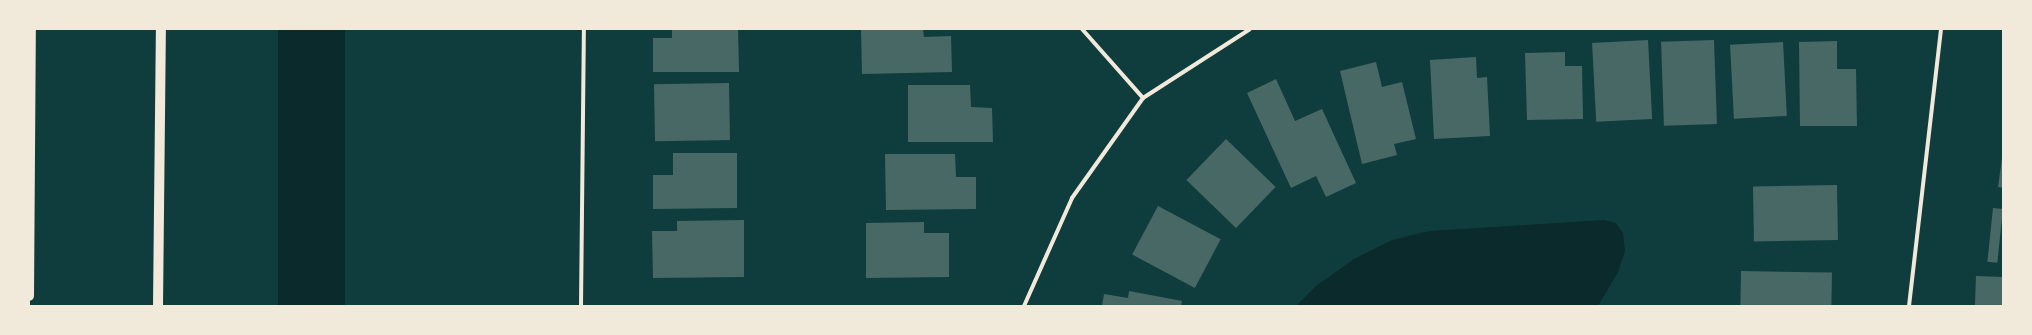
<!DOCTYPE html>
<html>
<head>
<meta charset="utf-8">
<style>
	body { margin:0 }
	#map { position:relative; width:2032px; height:335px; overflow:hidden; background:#0f3d3e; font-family:"Open Sans",sans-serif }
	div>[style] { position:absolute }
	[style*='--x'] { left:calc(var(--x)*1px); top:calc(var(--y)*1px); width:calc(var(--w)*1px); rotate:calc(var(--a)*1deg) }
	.water>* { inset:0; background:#0a2a2b; transform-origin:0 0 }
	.building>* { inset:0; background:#486865; transform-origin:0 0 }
	.minor>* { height:4px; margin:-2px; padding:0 2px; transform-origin:2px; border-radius:2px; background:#f1e9da }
	.primary>* { height:10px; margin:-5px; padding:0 5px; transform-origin:5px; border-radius:5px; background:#f1e9da }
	span { translate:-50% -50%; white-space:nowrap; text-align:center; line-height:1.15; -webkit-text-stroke:3px #f1e9da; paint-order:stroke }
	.frame { position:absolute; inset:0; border:30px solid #f1e9da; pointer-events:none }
</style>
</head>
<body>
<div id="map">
	<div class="water">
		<i style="left:278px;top:29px;width:67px;height:277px"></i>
		<i style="clip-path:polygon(1604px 220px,1616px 223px,1623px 233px,1625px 251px,1618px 272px,1598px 306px,1296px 306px,1316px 286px,1354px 259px,1392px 240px,1429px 231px)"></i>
	</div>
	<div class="building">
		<i style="clip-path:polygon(672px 29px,738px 29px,739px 72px,653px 72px,653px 38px,672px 38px)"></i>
		<i style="clip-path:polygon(861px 29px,923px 29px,924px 37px,951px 36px,952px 72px,862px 74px)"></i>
		<i style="left:1648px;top:40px;width:79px;height:56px;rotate:87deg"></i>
		<i style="left:1714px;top:40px;width:84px;height:53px;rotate:88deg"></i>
		<i style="clip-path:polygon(1837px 41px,1837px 69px,1856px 69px,1857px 126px,1800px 126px,1799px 42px)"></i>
		<i style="left:1783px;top:42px;width:74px;height:53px;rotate:87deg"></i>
		<i style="clip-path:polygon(1565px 52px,1565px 66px,1582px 66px,1583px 119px,1527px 120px,1525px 53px)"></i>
		<i style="clip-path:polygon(1476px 57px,1477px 78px,1487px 77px,1490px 136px,1434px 139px,1430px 60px)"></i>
		<i style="clip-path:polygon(1376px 62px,1382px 87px,1402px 82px,1416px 139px,1394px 144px,1397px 155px,1362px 164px,1340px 71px)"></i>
		<i style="clip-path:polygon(1276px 79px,1295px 121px,1322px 109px,1356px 183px,1326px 197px,1316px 176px,1291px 188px,1247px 93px)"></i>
		<i style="left:729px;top:83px;width:57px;height:75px;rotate:89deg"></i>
		<i style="clip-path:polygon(908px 85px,970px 85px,971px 107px,992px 108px,993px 142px,908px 142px)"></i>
		<i style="left:1226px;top:139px;width:69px;height:57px;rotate:44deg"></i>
		<i style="clip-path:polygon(673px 153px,737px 153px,737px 208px,653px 209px,653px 175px,673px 175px)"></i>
		<i style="clip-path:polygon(885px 154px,955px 154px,956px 177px,976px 177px,976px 209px,886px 210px)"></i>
		<i style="clip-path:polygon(2002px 158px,2003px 158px,2003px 188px,1998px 187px)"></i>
		<i style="left:1837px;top:185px;width:55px;height:84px;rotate:89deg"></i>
		<i style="left:1158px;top:206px;width:71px;height:55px;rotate:28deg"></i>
		<i style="left:1993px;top:208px;width:10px;height:54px;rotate:6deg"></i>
		<i style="clip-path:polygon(744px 220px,744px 277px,653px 278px,652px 231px,677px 231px,677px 221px)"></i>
		<i style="clip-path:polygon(924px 222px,924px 233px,949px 233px,949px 277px,866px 278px,866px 223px)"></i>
		<i style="left:1741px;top:271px;width:91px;height:35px;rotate:1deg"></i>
		<i style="left:1976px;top:276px;width:27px;height:30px;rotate:2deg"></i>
		<i style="clip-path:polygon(1129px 291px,1182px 301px,1181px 306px,1102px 306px,1104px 294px,1128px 298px)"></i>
	</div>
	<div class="minor">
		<i style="--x:1082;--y:29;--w:92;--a:48.5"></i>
		<i style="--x:581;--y:306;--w:277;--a:-89.4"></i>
		<i style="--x:1024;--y:306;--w:118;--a:-66"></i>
		<i style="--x:1072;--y:198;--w:123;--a:-54.6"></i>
		<i style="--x:1143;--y:98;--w:127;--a:-32.8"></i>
		<i style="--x:1909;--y:306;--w:279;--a:-83.4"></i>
	</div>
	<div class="primary">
		<i style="--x:29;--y:296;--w:267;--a:-89.6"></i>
		<i style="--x:158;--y:306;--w:277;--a:-89.4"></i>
	</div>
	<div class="frame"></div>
</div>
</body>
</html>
